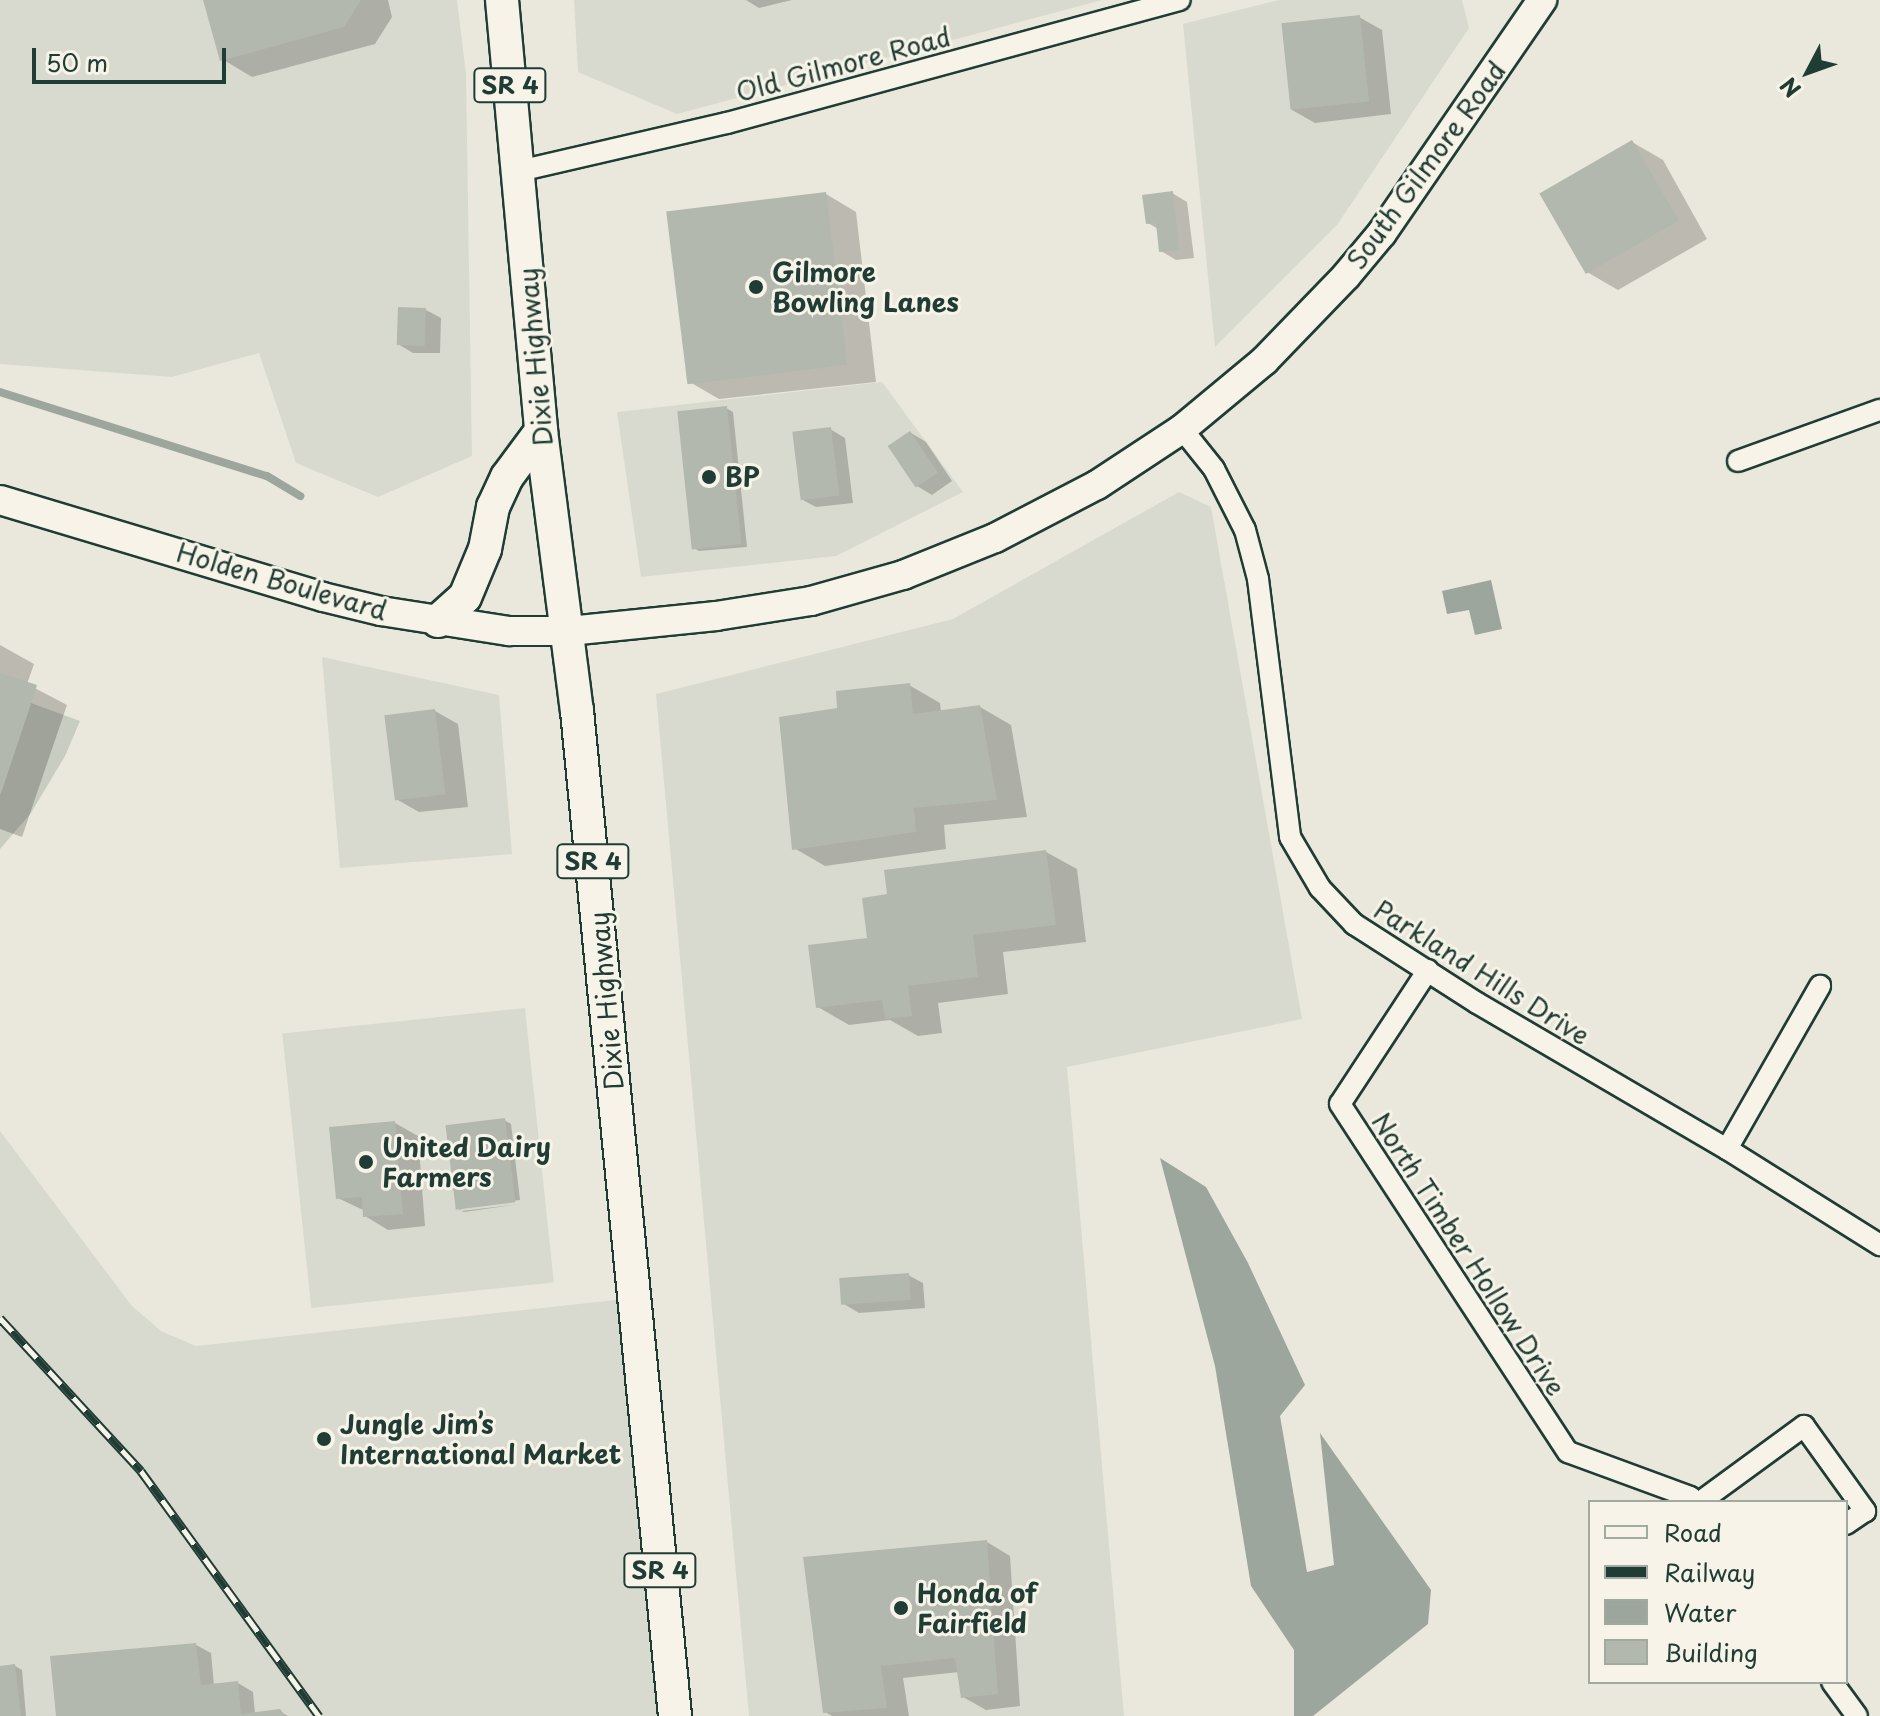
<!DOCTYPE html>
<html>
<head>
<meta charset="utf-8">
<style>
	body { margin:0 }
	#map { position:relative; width:1880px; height:1716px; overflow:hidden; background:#eae8dd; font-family:"Playpen Sans",sans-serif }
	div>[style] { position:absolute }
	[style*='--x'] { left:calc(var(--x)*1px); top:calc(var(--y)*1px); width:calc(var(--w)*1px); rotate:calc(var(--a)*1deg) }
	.built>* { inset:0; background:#d9dacf; transform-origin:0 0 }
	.green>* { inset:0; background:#c8ccc1 }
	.water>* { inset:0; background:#9ca69c }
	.shadow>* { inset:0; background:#0003 }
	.stream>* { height:8px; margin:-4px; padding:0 4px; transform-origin:4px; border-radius:4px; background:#9ca69c }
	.building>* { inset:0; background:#b2b8ae; transform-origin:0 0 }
	.roads { filter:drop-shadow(2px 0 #1f3d34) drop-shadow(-2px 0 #1f3d34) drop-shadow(0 2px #1f3d34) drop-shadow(0 -2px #1f3d34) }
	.street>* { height:20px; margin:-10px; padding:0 10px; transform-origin:10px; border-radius:10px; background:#f7f3e8 }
	.secondary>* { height:28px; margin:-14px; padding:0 14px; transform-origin:14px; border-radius:14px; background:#f7f3e8 }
	.primary>* { height:32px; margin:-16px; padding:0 16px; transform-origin:16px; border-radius:16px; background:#f7f3e8 }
	.rail>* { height:9px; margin-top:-4.5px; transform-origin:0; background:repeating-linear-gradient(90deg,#f7f3e8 0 18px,#1f3d34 0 36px); box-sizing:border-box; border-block:2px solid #1f3d34 }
	.dots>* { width:22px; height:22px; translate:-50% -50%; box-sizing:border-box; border:4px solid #f7f3e8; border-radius:50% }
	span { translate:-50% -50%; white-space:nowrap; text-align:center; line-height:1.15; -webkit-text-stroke:6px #f7f3e8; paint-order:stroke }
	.shield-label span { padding:2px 6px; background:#f7f3e8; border:2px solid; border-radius:6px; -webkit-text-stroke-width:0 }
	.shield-label { font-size:24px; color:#1f3d34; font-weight:700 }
	.street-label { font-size:26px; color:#1f3d34 }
	.poi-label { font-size:26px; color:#1f3d34; font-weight:700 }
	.left { translate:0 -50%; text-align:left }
	.legend { position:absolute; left:1588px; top:1500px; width:260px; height:184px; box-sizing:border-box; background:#f7f3e8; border:2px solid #a1aaa0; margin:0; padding:10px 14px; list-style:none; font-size:24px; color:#1f3d34 }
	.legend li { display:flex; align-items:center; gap:16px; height:40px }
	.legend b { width:40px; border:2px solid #a1aaa0 }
	.north { position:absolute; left:1768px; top:32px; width:80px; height:80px; -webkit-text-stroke:6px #f7f3e8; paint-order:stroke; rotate:229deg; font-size:22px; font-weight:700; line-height:32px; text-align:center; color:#1f3d34 }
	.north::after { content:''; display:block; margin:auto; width:28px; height:36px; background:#1f3d34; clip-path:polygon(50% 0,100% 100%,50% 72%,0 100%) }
	.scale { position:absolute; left:32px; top:48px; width:194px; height:36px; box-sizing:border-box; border:4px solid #1f3d34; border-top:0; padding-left:10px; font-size:24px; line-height:28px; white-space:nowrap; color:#1f3d34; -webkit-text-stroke:6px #f7f3e8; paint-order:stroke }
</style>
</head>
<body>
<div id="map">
	<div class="built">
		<i style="clip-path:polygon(0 0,457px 0,466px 74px,472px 456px,378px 497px,296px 463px,259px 353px,172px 377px,0 364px)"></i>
		<i style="clip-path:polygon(574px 0,1102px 0,677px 114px,578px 72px)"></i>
		<i style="clip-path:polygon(1279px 0,1462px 0,1469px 28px,1337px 225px,1215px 347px,1183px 24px)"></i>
		<i style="clip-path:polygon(882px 382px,963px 492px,836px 556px,641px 577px,617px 412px)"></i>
		<i style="clip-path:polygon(1179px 492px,1211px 507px,1302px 1019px,1067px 1067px,1124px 1716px,749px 1716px,656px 694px,953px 619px)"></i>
		<i style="clip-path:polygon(322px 657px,499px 695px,512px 854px,340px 868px)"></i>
		<i style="left:525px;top:1008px;width:276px;height:244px;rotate:84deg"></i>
		<i style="clip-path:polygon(0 1131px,132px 1306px,161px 1331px,196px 1346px,634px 1298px,675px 1716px,0 1716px)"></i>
	</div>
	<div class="green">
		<i style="clip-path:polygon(31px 703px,80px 721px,65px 756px,31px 813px,0 849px,0 795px)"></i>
	</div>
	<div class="water">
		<i style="clip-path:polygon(1491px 580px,1502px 629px,1475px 635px,1469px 610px,1447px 614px,1442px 591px)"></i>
		<i style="clip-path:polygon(1160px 1158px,1206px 1187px,1248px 1263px,1305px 1385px,1280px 1416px,1307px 1572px,1334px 1565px,1320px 1433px,1431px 1590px,1428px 1624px,1313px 1716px,1294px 1716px,1294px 1650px,1251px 1586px,1215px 1366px)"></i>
	</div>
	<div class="shadow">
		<i style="clip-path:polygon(205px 0,388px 0,392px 17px,375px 44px,252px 77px,222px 59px)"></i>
		<i style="clip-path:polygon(746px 0,792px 0,759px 8px)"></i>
		<i style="clip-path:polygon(1359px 17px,1382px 30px,1391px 114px,1315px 123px,1292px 110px)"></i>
		<i style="clip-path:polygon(1632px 142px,1663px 160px,1707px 239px,1618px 290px,1587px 272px)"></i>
		<i style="clip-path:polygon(1172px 193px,1187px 202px,1194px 258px,1176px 260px,1161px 251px,1158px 229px,1148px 223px)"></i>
		<i style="clip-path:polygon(826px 194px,856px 212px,876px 382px,719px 399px,688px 381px)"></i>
		<i style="clip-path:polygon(426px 310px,441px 318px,440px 353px,413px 353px,398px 344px)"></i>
		<i style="clip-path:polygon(726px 408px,733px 412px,747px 547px,699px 551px,692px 547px)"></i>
		<i style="clip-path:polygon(830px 429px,845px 438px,853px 503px,816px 507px,801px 499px)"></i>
		<i style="clip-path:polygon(911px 433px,926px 442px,952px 481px,932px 495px,917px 486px)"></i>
		<i style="clip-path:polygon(0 645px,34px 664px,27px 684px,67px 705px,22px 837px,0 829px)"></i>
		<i style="clip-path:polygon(909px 685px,940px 703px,941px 712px,980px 707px,1011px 725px,1027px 817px,944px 825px,946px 849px,825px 866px,794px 848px,839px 710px)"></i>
		<i style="clip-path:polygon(435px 711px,458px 724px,468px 807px,419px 812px,396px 799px)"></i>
		<i style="clip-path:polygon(1046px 852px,1077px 869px,1086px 942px,1003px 952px,1008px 994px,938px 1003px,942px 1033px,918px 1036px,890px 1020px,849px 1025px,818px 1007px,870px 939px,890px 896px)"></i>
		<i style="clip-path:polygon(504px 1120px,511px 1124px,520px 1200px,461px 1207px,461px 1210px,457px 1208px)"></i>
		<i style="clip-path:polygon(395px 1123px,418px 1136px,425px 1226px,388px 1230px,365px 1216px,365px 1211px,338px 1198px)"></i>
		<i style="clip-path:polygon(521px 1204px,464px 1212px,461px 1211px)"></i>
		<i style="clip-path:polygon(908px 1275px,923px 1283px,925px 1308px,859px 1313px,844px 1304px)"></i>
		<i style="clip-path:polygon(987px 1542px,1010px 1556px,1020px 1706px,986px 1710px,963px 1697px,959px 1672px,903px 1678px,909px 1716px,832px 1716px,825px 1712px)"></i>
		<i style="clip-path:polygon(196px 1645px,211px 1653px,214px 1685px,238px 1683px,253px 1692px,255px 1714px,279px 1711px,288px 1716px,58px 1716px)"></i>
		<i style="clip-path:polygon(15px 1666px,22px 1670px,26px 1716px,0 1716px,0 1668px)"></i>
	</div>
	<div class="stream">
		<i style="--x:0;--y:392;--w:280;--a:17.5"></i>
		<i style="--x:267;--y:476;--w:39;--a:31"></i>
	</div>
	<div class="building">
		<i style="clip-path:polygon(203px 0,361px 0,344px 27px,220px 61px)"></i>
		<i style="left:1360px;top:15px;width:87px;height:79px;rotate:84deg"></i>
		<i style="left:1632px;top:140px;width:93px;height:107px;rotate:60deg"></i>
		<i style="clip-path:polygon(1173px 191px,1179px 250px,1159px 252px,1156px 223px,1146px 224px,1142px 195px)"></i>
		<i style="left:826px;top:192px;width:174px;height:161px;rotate:83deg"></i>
		<i style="left:398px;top:307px;width:28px;height:38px;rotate:2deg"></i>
		<i style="left:727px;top:406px;width:139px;height:50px;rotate:84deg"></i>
		<i style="left:831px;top:427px;width:69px;height:39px;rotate:83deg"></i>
		<i style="left:910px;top:431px;width:50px;height:27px;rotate:56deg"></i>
		<i style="clip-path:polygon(0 673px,37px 685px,1px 793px,0 793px)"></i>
		<i style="clip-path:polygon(910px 683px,913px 714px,980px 705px,997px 800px,914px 808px,916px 832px,792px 850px,779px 717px,837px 708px,836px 691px)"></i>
		<i style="left:435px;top:709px;width:86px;height:51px;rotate:83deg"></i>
		<i style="clip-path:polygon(1046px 850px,1056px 925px,973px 935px,978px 977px,908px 986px,912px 1016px,885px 1019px,882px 1000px,816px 1008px,808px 945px,867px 938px,862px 898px,887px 894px,884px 870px)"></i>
		<i style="left:505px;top:1118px;width:85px;height:60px;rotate:83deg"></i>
		<i style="clip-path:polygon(395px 1121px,403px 1214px,363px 1217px,362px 1197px,336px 1199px,329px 1127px)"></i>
		<i style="left:909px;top:1273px;width:27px;height:70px;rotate:86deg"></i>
		<i style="clip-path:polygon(987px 1540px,998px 1694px,961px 1698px,955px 1658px,881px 1666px,887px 1708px,823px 1713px,803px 1557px)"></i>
		<i style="clip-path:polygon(196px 1643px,201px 1685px,238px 1681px,241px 1714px,280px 1709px,285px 1716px,56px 1716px,50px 1656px)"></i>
		<i style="clip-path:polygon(15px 1664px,21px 1716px,0 1716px,0 1666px)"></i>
	</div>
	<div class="roads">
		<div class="street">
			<i style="--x:519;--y:171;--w:213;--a:-13"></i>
			<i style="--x:727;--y:123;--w:469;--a:-15.2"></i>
			<i style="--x:1182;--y:429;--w:51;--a:51.3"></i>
			<i style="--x:1214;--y:469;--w:68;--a:63.1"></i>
			<i style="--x:1245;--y:530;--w:51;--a:75.1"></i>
			<i style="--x:1258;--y:579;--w:260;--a:82.9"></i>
			<i style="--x:1290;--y:837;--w:59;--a:59.5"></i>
			<i style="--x:1320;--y:888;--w:50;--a:46.6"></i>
			<i style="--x:1354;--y:924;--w:146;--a:32.7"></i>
			<i style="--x:1477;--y:1003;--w:290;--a:30.3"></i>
			<i style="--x:1727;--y:1149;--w:181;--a:32.1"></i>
			<i style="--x:1738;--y:461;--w:151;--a:-19.8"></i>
			<i style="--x:1428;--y:970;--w:160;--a:123.3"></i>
			<i style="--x:1340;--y:1104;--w:416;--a:56.8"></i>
			<i style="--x:1568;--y:1452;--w:130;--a:20.2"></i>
			<i style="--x:1690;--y:1497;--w:6;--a:51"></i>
			<i style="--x:1727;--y:1149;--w:188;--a:-60.3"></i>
			<i style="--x:1700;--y:1502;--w:129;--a:-36.2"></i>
			<i style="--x:1804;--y:1426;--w:105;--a:54.3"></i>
			<i style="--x:1865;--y:1511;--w:23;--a:146"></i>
			<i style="--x:1832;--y:1682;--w:42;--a:53.7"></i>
		</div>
		<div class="secondary">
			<i style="--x:0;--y:500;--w:337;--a:16.7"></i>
			<i style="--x:323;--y:597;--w:60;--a:13.6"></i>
			<i style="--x:381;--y:611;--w:130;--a:8.9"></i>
			<i style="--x:509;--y:631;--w:60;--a:0"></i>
			<i style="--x:569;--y:631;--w:148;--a:-5.8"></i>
			<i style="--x:716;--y:616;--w:96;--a:-9"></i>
			<i style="--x:811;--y:601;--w:96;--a:-15.8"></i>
			<i style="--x:903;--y:575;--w:99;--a:-21.9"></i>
			<i style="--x:995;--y:538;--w:115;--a:-27.5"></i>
			<i style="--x:1097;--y:485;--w:102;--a:-33.4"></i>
			<i style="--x:1182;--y:429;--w:107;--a:-39.7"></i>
			<i style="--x:1264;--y:361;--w:118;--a:-46"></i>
			<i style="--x:1346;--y:276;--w:56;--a:-50.1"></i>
			<i style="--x:1382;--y:233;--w:283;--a:-55.5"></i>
		</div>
		<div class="primary">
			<i style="--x:502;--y:0;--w:433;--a:84.8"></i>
			<i style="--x:541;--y:431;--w:282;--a:82.7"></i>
			<i style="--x:577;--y:711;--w:1010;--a:84.43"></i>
			<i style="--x:438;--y:621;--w:36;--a:-42"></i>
			<i style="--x:465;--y:597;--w:52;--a:-67.4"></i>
			<i style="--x:485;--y:549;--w:43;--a:-79.2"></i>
			<i style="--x:493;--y:507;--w:33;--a:-65"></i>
			<i style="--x:507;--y:477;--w:57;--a:-53.5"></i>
		</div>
	</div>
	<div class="rail">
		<i style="--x:0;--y:1318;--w:208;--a:47.3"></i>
		<i style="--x:141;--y:1471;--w:303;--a:54"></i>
	</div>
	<div class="dots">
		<i style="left:756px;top:287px;background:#1f3d34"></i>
		<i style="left:709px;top:477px;background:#1f3d34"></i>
		<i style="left:366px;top:1162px;background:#1f3d34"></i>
		<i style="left:324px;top:1439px;background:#1f3d34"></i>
		<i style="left:901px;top:1608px;background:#1f3d34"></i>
	</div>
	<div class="shield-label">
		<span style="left:510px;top:85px">SR 4</span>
		<span style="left:593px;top:861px">SR 4</span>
		<span style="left:660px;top:1570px">SR 4</span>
	</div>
	<div class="street-label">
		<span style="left:843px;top:64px;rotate:-15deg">Old Gilmore Road</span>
		<span style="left:1426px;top:165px;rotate:-54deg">South Gilmore Road</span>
		<span style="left:535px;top:357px;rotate:-95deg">Dixie Highway</span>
		<span style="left:282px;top:581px;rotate:16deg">Holden Boulevard</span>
		<span style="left:1482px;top:972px;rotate:32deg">Parkland Hills Drive</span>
		<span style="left:606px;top:1001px;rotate:-95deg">Dixie Highway</span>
		<span style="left:1469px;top:1254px;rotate:57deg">North Timber Hollow Drive</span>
	</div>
	<div class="poi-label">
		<span class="left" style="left:772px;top:287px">Gilmore<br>Bowling Lanes</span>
		<span class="left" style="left:725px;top:477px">BP</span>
		<span class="left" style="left:382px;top:1162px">United Dairy<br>Farmers</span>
		<span class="left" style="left:340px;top:1439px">Jungle Jim’s<br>International Market</span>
		<span class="left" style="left:917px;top:1608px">Honda of<br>Fairfield</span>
	</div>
	<ul class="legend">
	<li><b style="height:10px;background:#f7f3e8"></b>Road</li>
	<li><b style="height:10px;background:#1f3d34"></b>Railway</li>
	<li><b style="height:22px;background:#9ca69c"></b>Water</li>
	<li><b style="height:22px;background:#b2b8ae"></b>Building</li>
	</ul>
	<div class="north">N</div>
	<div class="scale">50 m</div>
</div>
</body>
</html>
